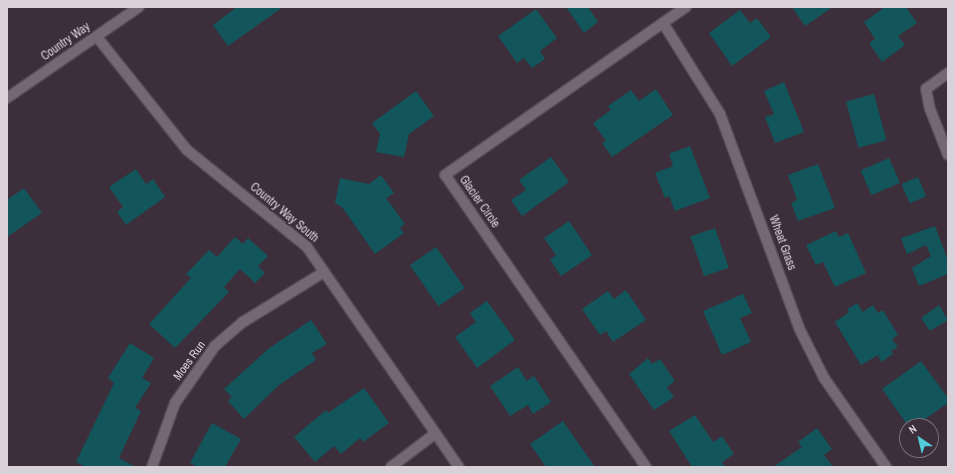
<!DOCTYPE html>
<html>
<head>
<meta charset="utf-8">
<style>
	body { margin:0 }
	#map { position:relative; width:955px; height:474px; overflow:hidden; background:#3c2e3b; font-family:"Archivo Narrow",sans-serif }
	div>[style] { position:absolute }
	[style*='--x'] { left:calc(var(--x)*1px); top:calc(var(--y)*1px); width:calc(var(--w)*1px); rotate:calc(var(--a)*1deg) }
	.building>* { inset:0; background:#12565b; transform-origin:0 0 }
	.roads { filter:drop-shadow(1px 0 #554a55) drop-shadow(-1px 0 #554a55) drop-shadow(0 1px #554a55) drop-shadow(0 -1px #554a55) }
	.street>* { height:10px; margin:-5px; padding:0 5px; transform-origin:5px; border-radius:5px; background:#766775 }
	span { translate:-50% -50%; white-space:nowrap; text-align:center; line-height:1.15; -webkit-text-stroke:4px #3c2e3b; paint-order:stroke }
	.street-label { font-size:12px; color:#d9d1d8 }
	.frame { position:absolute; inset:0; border:8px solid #d9d1d8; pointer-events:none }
	.north { position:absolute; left:899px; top:418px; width:40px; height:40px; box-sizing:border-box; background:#3c2e3b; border:1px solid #7b6f7a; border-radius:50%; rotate:325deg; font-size:11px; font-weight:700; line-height:16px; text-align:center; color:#d9d1d8 }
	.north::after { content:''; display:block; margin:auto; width:14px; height:18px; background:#52ccd6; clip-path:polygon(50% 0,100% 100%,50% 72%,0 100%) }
</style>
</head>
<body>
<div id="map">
	<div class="building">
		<i style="clip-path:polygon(237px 7px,283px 7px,228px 46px,213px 25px)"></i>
		<i style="clip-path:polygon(566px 7px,588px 7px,598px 22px,584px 33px)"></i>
		<i style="clip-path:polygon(792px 7px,833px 7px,805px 26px)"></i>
		<i style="clip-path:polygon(885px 7px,906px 7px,917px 23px,898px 36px,905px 45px,882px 62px,869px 43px,875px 39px,864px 22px)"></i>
		<i style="clip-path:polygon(536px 9px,557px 38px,540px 51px,545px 59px,532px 68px,524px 58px,517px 63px,498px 36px)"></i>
		<i style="clip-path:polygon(740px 10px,750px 23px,757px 18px,771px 37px,732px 66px,709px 33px)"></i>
		<i style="clip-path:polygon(784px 82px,804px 132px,775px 143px,765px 117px,774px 114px,764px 91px)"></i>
		<i style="clip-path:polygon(656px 89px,673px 115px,612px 157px,602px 143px,606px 141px,593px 123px,611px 110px,608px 106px,631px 90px,639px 101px)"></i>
		<i style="clip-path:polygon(416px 91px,434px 116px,409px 134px,404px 157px,376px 152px,380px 134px,372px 123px)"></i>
		<i style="left:874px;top:94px;width:48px;height:29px;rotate:75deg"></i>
		<i style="clip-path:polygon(690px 146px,710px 198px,675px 211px,669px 196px,665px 198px,655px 173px,673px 166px,669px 154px)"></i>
		<i style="clip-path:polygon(551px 157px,569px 182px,522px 216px,511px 200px,526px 190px,519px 180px)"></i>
		<i style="left:889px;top:158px;width:27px;height:31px;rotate:66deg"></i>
		<i style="clip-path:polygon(818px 164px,835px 208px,798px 221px,791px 203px,797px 200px,788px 175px)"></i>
		<i style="clip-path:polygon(136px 169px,146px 184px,153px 179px,165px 197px,126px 225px,117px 212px,123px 207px,109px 187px)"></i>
		<i style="clip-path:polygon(381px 175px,394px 193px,386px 198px,405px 224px,400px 228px,404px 233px,375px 254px,342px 207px,335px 203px,340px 178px,369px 184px)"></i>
		<i style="left:918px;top:177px;width:21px;height:18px;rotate:67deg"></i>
		<i style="clip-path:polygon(24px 188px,42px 213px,7px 237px,7px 200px)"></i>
		<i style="clip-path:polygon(569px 221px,592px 255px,561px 276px,550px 260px,556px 255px,544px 238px)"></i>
		<i style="clip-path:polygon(935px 226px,948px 261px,948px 274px,919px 286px,912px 268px,931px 256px,926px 245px,907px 254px,901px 238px)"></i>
		<i style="left:715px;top:228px;width:42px;height:26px;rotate:71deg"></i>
		<i style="clip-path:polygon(836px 231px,839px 237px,848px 233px,866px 273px,835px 287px,823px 262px,816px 265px,806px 245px)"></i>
		<i style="clip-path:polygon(235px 237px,243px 244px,248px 238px,268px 256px,258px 266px,265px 273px,255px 283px,240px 269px,224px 287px,229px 292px,175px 348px,149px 324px,191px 278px,186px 274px,209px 250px,217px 257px)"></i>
		<i style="left:436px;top:247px;width:50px;height:32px;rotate:55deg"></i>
		<i style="clip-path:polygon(626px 290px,646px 320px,613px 342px,606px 331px,600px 335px,582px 309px,608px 291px,614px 299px)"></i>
		<i style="clip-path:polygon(743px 294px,752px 313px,740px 318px,751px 342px,722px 355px,703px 311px)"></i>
		<i style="clip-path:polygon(487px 301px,515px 340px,477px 368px,455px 337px,476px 322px,470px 313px)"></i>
		<i style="clip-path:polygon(857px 303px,863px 312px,873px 305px,878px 313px,883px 310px,898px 335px,892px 339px,898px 347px,891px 351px,893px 354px,881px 362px,878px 355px,861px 365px,835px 322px,849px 312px,847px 309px)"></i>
		<i style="clip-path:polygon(939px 305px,948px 320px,930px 331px,921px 318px)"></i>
		<i style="clip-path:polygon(311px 320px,327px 344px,312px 353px,316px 360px,279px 385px,244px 419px,228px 401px,232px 397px,224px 389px,268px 349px)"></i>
		<i style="clip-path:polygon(130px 343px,154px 358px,142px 378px,151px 383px,135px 408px,141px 411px,119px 458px,136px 467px,86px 467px,76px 462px,114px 383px,108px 378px)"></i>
		<i style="clip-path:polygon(648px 358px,652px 364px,660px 359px,675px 381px,667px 387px,674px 397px,654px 410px,629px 374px)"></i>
		<i style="clip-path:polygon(921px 361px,948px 398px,948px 403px,915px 426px,908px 426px,882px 389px)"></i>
		<i style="clip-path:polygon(518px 367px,527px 381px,534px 376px,551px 402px,533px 414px,528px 405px,510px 416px,490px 386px)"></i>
		<i style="clip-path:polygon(364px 388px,389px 423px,363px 442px,360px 438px,341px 454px,334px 446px,315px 462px,294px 437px,326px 410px,328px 413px)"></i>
		<i style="clip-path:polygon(695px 415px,713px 442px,722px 436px,734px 454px,722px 462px,725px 467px,692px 467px,669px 431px)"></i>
		<i style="clip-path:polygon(563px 421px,595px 467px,546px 467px,530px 444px)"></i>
		<i style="clip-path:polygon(212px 423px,241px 439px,225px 467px,198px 467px,190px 463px)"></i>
		<i style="clip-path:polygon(817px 428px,832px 449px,824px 455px,833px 467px,773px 467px,802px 447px,798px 442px)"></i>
	</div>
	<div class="roads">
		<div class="street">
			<i style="--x:663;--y:23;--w:107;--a:57.9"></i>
			<i style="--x:720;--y:114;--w:228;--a:69.7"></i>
			<i style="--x:799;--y:328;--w:56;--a:63.4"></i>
			<i style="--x:824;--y:378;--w:108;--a:55.1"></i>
			<i style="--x:97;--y:37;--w:144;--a:51.5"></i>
			<i style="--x:187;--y:150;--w:154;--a:38.9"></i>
			<i style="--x:307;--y:247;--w:267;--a:55.4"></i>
			<i style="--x:948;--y:73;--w:27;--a:144"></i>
			<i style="--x:926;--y:89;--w:20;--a:79"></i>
			<i style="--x:930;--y:109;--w:49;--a:68.6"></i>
			<i style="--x:7;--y:98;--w:160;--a:-34.6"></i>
			<i style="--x:152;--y:467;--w:68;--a:-70.2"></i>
			<i style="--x:175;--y:403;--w:70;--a:-54.9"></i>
			<i style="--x:215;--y:346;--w:37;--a:-41"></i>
			<i style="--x:243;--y:322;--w:95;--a:-31.7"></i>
			<i style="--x:391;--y:467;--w:56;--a:-37.1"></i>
			<i style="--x:646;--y:467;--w:354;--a:-124.5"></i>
			<i style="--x:445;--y:175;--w:294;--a:-34.9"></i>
		</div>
	</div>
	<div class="street-label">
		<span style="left:66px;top:42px;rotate:-35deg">Country Way</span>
		<span style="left:479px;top:202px;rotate:55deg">Glacier Circle</span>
		<span style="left:284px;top:213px;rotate:40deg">Country Way South</span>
		<span style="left:782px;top:243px;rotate:70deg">Wheat Grass</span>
		<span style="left:190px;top:361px;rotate:-54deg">Moes Run</span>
	</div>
	<div class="frame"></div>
	<div class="north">N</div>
</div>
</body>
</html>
